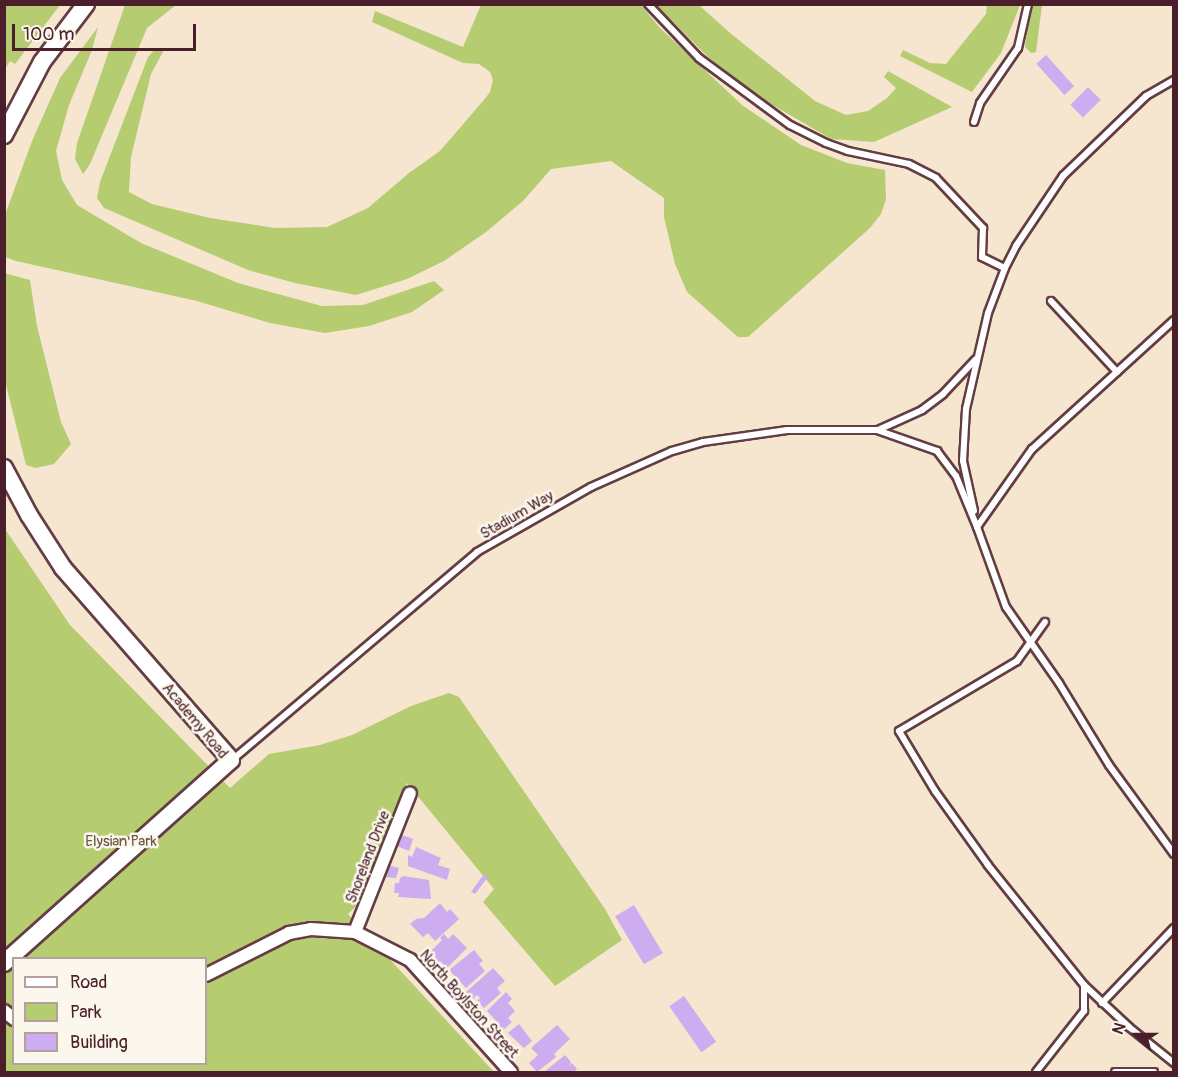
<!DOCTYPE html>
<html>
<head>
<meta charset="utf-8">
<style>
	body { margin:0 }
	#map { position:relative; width:1178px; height:1077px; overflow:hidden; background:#f6e6d0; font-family:Pangolin,sans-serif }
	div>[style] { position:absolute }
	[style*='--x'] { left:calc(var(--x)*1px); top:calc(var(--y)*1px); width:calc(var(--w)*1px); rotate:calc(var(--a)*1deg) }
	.green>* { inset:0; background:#b5cc71 }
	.building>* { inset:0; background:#ceacf0; transform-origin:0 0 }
	.roads { filter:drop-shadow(2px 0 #643d44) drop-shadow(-2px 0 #643d44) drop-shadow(0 2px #643d44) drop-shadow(0 -2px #643d44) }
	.lane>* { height:6px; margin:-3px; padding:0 3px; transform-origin:3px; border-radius:3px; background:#fff }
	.street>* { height:12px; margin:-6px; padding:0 6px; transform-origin:6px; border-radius:6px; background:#fff }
	.secondary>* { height:16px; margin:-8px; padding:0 8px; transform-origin:8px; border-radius:8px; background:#fff }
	span { translate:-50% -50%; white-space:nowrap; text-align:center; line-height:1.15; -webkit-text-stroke:5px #fbf7ec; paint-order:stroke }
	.street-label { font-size:15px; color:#4a1f2b }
	.park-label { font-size:15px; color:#6a5340 }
	.frame { position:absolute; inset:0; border:6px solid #4a1f2b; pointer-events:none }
	.legend { position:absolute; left:12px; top:957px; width:195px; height:108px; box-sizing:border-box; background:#fbf7ec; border:2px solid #b4a19f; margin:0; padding:8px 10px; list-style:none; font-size:18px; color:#4a1f2b }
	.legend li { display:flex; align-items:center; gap:12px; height:30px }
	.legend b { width:30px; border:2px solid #b4a19f }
	.north { position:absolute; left:1106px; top:1005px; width:60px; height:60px; -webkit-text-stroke:4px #fbf7ec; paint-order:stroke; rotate:291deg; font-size:16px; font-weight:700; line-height:24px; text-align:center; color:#4a1f2b }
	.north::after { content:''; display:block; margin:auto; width:21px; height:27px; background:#4a1f2b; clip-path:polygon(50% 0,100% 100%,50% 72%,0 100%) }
	.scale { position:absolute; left:12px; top:24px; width:184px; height:27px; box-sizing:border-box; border:3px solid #4a1f2b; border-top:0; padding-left:8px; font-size:18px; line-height:21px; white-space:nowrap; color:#4a1f2b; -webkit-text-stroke:4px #fbf7ec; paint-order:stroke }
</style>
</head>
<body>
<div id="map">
	<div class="green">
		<i style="clip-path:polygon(5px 4px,60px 5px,15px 64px,10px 61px,5px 69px)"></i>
		<i style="clip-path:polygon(640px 4px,660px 28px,742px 105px,801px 145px,847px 163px,885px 170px,886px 199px,881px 214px,870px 228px,748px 337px,738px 337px,687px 292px,675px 264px,664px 217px,664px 198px,611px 161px,551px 169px,523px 201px,486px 232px,444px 261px,407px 279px,356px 295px,295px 283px,248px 270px,104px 208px,97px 198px,100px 182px,148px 57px,156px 48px,164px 50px,151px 74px,131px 157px,129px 192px,152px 204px,210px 218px,275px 228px,327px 227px,368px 208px,409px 173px,440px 151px,483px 101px,490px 92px,493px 80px,490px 72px,479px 64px,463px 63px,372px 22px,375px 11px,463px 47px,481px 5px)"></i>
		<i style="clip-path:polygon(125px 5px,176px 5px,147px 28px,90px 164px,83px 174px,75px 159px,77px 143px)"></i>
		<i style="clip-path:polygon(656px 5px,699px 5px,730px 33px,815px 101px,846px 115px,868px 111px,887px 98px,896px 88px,884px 77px,888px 71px,952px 107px,874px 142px,831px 139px,759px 97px,708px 57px)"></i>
		<i style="clip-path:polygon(987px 5px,1020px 5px,1001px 53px,972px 92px,900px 56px,903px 50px,930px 63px,946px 64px,986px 14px)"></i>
		<i style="clip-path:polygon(1031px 5px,1042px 5px,1036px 52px,1031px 53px,1025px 47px)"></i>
		<i style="clip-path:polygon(98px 27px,92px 50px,69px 105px,56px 151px,62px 180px,77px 205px,141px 243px,238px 283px,322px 306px,363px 305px,434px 281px,444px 290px,412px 312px,369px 326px,325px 333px,270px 323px,197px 301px,16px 261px,5px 257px,5px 215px,32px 141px,60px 78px)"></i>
		<i style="clip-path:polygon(4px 273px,30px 280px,37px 326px,61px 422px,71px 444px,54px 464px,36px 468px,26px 465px,5px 381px)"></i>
		<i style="clip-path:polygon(evenodd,5px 529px,70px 625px,230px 788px,269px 754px,320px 745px,352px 735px,411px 706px,449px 693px,459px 697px,605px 909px,622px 940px,555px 986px,483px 902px,494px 889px,407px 783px,355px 907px,348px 914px,494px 1072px,5px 1072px,5px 529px,14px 958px,206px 958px,206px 1064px,14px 1064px,14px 958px)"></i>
	</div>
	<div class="building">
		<i style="left:1046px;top:55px;width:42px;height:13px;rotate:48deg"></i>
		<i style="left:1088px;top:87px;width:18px;height:25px;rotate:45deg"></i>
		<i style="clip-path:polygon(402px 835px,413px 839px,409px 851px,397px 846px)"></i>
		<i style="clip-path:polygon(416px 847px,441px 858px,438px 865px,450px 869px,447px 880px,408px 866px,408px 855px,412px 857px)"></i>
		<i style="clip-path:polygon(387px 865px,399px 868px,396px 878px,383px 877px)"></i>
		<i style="clip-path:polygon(484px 874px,488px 877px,475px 894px,471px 892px)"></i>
		<i style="clip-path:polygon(403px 876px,429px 880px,431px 899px,398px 897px,399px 893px,394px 893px,395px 883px,399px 883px,400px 878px)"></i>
		<i style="clip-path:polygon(440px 903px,447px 912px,450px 909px,459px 919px,435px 941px,428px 933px,423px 937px,410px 924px,416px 919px,424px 918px)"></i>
		<i style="left:634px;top:905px;width:56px;height:22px;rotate:59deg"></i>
		<i style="clip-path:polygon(444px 934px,448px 939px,453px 934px,467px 948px,447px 968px,440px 961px,434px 967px,429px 963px,436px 956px,431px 951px,442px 940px,440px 938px)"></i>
		<i style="clip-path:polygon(474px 950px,483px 961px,479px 964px,485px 971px,466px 988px,449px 970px)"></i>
		<i style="clip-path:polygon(493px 968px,505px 981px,497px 988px,501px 993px,484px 1008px,477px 1001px,480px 998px,477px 995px,473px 999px,466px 992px)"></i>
		<i style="clip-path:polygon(506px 992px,512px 999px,508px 1003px,515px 1011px,508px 1018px,512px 1022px,495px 1037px,491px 1032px,500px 1025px,487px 1011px)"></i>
		<i style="left:684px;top:996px;width:56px;height:18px;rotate:55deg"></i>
		<i style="clip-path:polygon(519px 1024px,532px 1041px,524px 1048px,508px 1033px)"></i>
		<i style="clip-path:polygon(557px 1025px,570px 1039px,554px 1054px,556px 1057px,537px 1072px,529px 1063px,538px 1055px,531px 1048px)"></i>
		<i style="clip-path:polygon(565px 1055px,571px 1062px,569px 1067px,572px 1063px,577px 1069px,574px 1072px,544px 1072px)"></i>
	</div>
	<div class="roads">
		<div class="lane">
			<i style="--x:648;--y:4;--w:74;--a:46.6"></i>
			<i style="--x:699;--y:58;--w:113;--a:36.4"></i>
			<i style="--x:790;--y:125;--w:40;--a:26.6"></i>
			<i style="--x:826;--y:143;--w:23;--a:20"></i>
			<i style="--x:848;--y:151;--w:62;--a:12"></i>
			<i style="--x:909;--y:164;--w:30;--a:27"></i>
			<i style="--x:936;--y:178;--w:69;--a:46.8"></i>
			<i style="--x:983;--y:228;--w:29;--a:92"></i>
			<i style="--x:982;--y:257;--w:25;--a:26"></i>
			<i style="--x:974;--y:122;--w:20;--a:-72"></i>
			<i style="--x:980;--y:103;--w:67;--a:-55.4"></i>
			<i style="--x:1018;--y:48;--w:45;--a:-77.2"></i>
			<i style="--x:1051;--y:301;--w:97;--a:47.1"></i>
			<i style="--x:1174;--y:320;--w:192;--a:137.7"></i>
			<i style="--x:1032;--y:449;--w:95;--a:125.2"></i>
			<i style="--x:977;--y:527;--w:85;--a:70.1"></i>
			<i style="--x:1006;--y:607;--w:93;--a:55.1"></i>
			<i style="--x:1059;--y:683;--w:96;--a:58.6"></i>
			<i style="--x:1109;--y:765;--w:110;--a:53.9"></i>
			<i style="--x:878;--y:430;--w:48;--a:-24.4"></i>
			<i style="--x:922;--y:410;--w:26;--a:-37"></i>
			<i style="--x:943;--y:394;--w:47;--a:-46.7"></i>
			<i style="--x:974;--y:511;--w:51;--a:-102.4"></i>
			<i style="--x:963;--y:461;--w:52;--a:-86.7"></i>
			<i style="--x:966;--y:409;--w:98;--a:-77.1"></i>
			<i style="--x:988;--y:313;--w:48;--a:-69.3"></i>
			<i style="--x:1005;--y:268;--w:25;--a:-63"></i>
			<i style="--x:1016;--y:246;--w:84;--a:-56.1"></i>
			<i style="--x:1063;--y:176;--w:115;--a:-43.9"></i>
			<i style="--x:1146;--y:96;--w:32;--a:-30"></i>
			<i style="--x:232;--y:760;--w:321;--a:-40.3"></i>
			<i style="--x:477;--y:552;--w:131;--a:-29.7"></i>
			<i style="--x:591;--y:487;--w:89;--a:-24"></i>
			<i style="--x:672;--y:451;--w:32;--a:-16"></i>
			<i style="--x:703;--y:442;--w:85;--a:-8.1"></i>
			<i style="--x:787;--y:430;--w:90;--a:0"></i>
			<i style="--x:877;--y:430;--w:64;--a:19.3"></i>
			<i style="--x:937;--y:451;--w:31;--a:53"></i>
			<i style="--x:956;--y:476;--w:55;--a:67.6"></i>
			<i style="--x:1084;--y:985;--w:62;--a:43"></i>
			<i style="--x:1129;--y:1027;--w:58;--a:38.7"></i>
			<i style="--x:1102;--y:1003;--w:104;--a:-46.2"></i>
			<i style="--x:1036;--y:1072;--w:78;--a:-51.8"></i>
			<i style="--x:1084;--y:1011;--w:26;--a:-90"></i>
			<i style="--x:1084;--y:985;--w:154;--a:-128.7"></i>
			<i style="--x:988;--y:865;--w:91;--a:-125.6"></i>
			<i style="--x:935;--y:791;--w:70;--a:-121"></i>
			<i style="--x:899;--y:731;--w:137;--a:-30.7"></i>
			<i style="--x:1017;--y:661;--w:48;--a:-54.3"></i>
			<i style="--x:1115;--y:1072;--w:39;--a:0"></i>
		</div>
		<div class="street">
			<i style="--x:355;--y:932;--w:149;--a:-68.4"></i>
			<i style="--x:206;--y:975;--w:93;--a:-26.8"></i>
			<i style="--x:289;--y:933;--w:22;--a:-10"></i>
			<i style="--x:311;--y:929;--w:44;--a:3.9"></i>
			<i style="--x:355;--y:932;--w:62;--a:27"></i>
			<i style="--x:410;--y:960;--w:151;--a:48"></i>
			<i style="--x:4;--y:1011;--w:13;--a:39"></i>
		</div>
		<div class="secondary">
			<i style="--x:4;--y:135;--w:82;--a:-62.5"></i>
			<i style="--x:42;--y:62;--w:73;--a:-52.8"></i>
			<i style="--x:4;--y:468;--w:53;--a:62"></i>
			<i style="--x:29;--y:515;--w:63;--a:57.3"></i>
			<i style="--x:63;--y:568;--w:255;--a:48.8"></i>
			<i style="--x:231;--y:760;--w:305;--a:138.2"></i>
		</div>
	</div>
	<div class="street-label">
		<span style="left:517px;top:515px;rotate:-30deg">Stadium Way</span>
		<span style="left:195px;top:721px;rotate:50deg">Academy Road</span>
		<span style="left:368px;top:857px;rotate:-69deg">Shoreland Drive</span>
		<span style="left:469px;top:1004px;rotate:48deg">North Boylston Street</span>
	</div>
	<div class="park-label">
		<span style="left:121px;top:842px">Elysian Park</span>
	</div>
	<div class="frame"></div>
	<ul class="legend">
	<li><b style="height:8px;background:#fff"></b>Road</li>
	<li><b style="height:16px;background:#b5cc71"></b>Park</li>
	<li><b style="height:16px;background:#ceacf0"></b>Building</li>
	</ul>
	<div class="north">N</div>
	<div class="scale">100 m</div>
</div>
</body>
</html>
